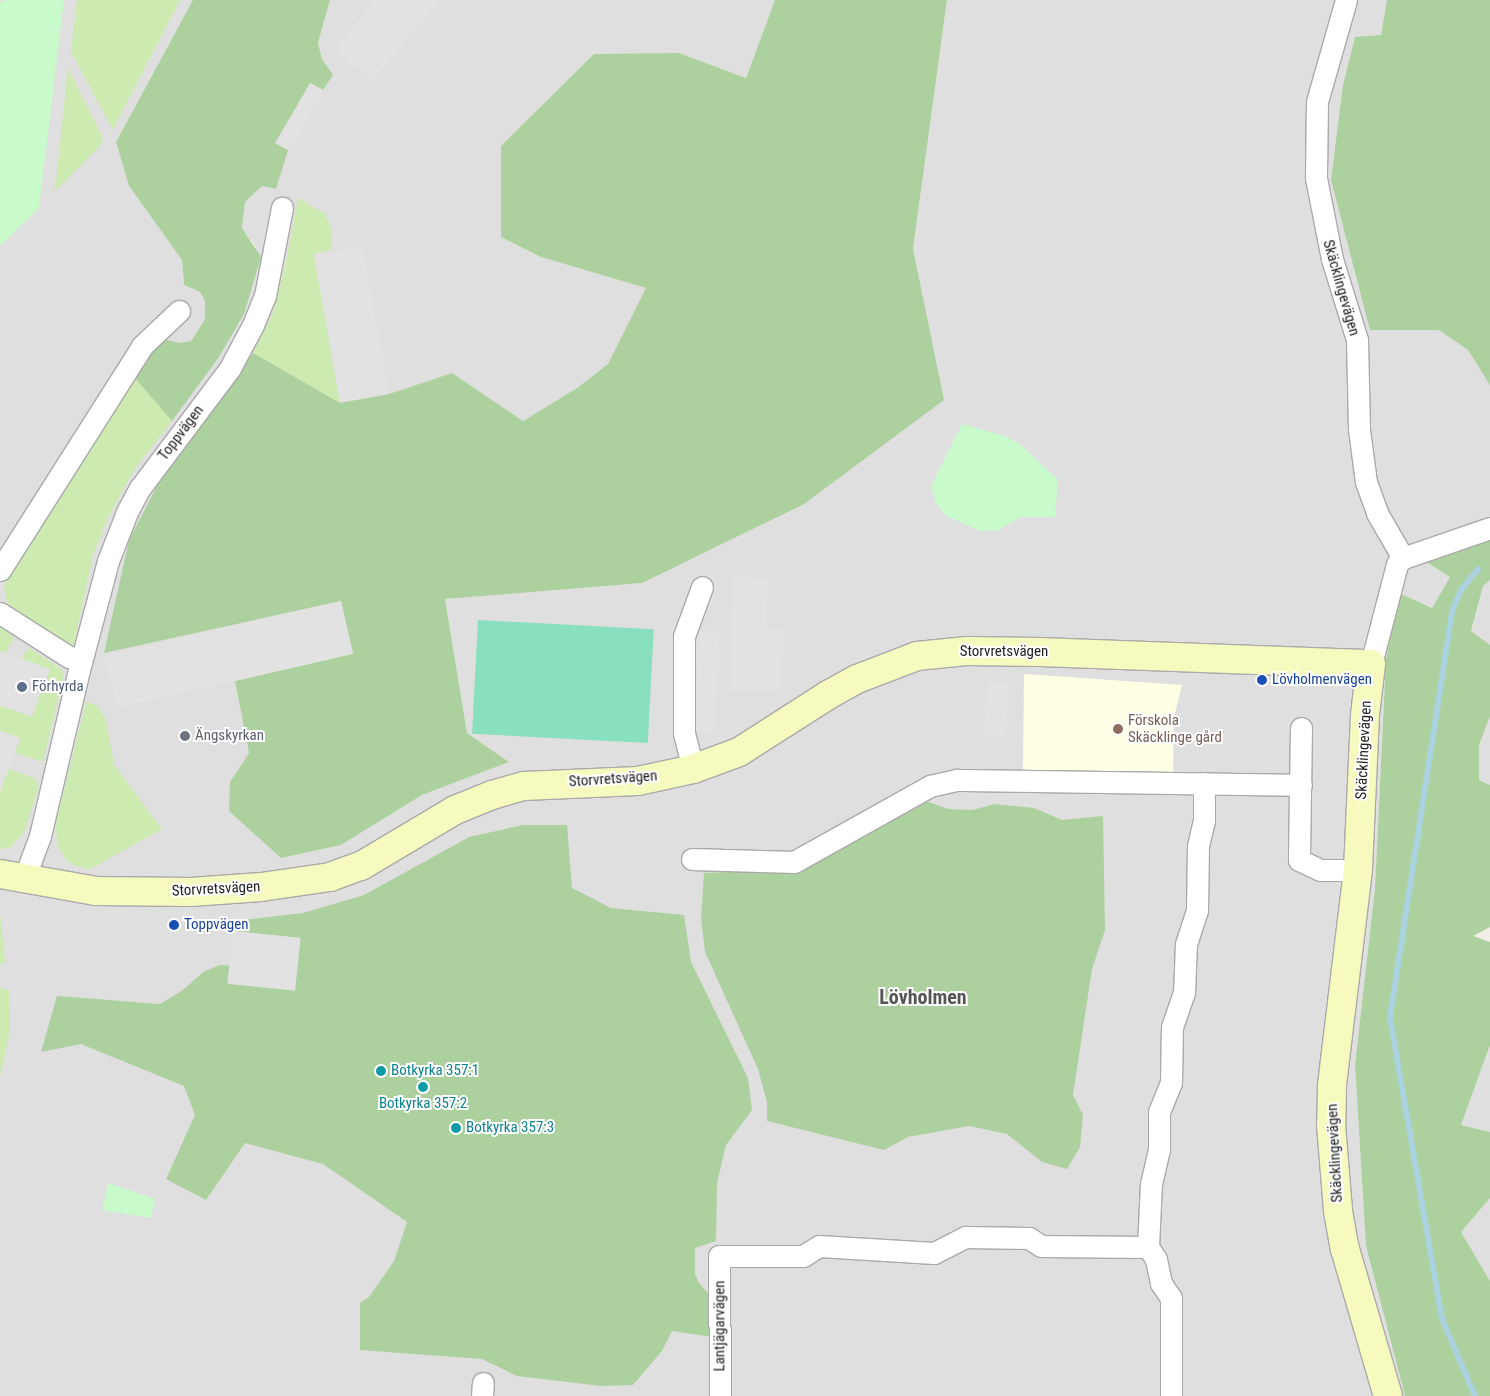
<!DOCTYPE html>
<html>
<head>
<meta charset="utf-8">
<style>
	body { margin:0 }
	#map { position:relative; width:1490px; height:1396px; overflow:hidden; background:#f2efe9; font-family:"Roboto Condensed",sans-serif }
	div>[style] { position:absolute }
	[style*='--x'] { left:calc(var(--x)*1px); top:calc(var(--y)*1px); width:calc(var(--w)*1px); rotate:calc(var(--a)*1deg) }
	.residential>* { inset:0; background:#e0dfdf }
	.education>* { inset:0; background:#ffffe5 }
	.grass>* { inset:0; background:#cdebb0 }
	.forest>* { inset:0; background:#add19e }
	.park>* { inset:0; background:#c8facc }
	.pitch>* { inset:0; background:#88e0be; transform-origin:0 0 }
	.parking>* { inset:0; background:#e2e2e2; transform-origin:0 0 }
	.stream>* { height:6px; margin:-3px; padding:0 3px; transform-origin:3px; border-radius:3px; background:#aad3df }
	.roads { filter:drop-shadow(1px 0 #a9a9a9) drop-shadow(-1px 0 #a9a9a9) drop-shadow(0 1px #a9a9a9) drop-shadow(0 -1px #a9a9a9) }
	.street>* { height:21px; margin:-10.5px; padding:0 10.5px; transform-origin:10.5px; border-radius:10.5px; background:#fff }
	.secondary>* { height:28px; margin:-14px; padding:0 14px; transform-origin:14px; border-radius:14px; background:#f7fabf }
	.dots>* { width:14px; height:14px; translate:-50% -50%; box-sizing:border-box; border:2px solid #fff; border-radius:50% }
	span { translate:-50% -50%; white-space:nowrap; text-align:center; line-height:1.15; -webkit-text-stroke:4px #fff; paint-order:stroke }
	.street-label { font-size:15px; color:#222 }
	.transit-label { font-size:15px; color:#164399 }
	.left { translate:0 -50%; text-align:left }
	.service-label { font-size:15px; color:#4e5e75 }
	.education-label { font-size:15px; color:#785e54 }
	.worship-label { font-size:15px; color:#5b616d }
	.culture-label { font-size:15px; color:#0d838f }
	.district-label { font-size:20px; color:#555; font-weight:700 }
</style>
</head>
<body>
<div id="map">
	<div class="residential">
		<i style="clip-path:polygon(0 0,193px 0,129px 186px,182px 260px,184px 285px,200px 292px,205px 301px,205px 319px,191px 341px,180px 343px,163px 339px,172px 421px,256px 247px,242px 228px,245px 202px,262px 186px,275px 143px,322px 59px,318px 43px,330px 0,775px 0,746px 78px,679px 53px,541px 257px,647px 288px,608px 364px,577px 388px,523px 421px,452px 373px,389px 394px,341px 601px,235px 681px,249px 753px,230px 782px,257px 835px,281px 858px,341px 845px,422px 795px,509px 762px,467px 733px,445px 599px,642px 583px,943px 400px,913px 250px,947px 0,1490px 0,1490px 536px,1421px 559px,1450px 577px,1432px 608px,1399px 593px,1386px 659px,1375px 888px,1355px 1065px,1366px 1246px,1405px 1396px,0 1396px)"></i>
		<i style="clip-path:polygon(1490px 580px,1490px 645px,1471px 631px,1483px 586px)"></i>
		<i style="clip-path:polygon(1490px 716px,1490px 785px,1479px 780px,1479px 745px)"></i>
		<i style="clip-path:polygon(1490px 1045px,1490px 1132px,1461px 1125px)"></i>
		<i style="clip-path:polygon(1490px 1198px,1490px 1281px,1461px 1232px)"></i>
	</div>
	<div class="education">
		<i style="clip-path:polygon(1024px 674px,1182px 685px,1174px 717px,1173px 774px,1023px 770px)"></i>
	</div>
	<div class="grass">
		<i style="clip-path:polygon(77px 0,180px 0,113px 130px,71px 52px)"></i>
		<i style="clip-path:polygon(68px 68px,103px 138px,100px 146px,55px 191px)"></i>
		<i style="clip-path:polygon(298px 198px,325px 214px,331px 228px,331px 250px,314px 254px,340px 403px,253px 353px,272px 315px,285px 267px)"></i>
		<i style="clip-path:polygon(134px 377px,172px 421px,134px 470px,110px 514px,93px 555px,74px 644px,66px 647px,31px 624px,7px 603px,4px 587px,7px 574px)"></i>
		<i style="clip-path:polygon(0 625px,14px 638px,5px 653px,0 651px)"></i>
		<i style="clip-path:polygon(29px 648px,60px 668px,64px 675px,43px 762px,15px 753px,20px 739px,0 731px,0 705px,32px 716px,49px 669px,21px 659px)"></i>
		<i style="clip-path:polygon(86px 702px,97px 705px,106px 720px,114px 765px,162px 829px,90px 869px,75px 866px,66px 860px,58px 846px,55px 827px)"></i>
		<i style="clip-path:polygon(8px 769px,34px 778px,39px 785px,25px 831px,11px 847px,0 849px,0 792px)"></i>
		<i style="clip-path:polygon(0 914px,5px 962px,0 964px)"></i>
		<i style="clip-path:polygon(0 988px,9px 990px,10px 1029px,0 1077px)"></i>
	</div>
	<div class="forest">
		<i style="clip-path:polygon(193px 0,330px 0,318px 43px,322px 59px,333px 75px,323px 90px,310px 83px,275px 143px,288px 150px,276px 189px,262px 186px,245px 202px,242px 228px,261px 257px,244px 314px,219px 357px,172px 421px,134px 377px,155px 342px,163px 339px,180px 343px,191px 341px,205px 319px,205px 301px,200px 292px,184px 285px,182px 260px,129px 186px,116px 142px)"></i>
		<i style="clip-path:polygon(775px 0,947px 0,913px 249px,944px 400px,804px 504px,642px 583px,445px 599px,467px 733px,509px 762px,422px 795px,341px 845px,281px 858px,229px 811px,230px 782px,249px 753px,235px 681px,352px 654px,341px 601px,104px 653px,129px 540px,160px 480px,253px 353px,340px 403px,389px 394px,452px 373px,523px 421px,577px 388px,608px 364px,646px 288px,541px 257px,501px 237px,501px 146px,594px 54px,679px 53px,746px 78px)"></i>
		<i style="clip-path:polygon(1387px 0,1490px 0,1490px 385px,1468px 350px,1439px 330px,1370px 330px,1331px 180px,1343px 85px,1355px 37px,1381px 35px)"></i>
		<i style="clip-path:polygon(1490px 536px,1490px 580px,1483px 586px,1471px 631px,1490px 645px,1490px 716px,1479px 745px,1479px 780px,1490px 785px,1490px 927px,1473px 936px,1490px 942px,1490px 1045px,1461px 1125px,1490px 1132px,1490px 1198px,1461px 1232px,1490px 1281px,1490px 1396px,1405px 1396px,1366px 1246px,1355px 1065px,1375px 888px,1386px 659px,1399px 593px,1432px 608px,1450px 577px,1420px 558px)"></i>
		<i style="clip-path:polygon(918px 798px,948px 809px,973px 810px,994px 804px,1034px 808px,1062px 820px,1103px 816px,1105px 930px,1092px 969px,1073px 1095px,1083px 1115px,1080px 1147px,1067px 1169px,1042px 1162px,1007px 1134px,969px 1126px,908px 1137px,884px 1150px,767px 1121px,767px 1102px,758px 1069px,705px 952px,701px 918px,704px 873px,802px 869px)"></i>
		<i style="clip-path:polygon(523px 825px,567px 825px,572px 888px,611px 908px,684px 915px,691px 962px,748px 1078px,752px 1110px,726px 1145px,717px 1183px,716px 1241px,695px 1248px,695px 1274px,699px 1283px,715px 1301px,712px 1337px,672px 1331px,662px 1351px,633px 1385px,601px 1386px,517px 1376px,482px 1359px,360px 1350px,360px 1303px,369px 1297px,394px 1261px,407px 1222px,323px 1164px,245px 1143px,206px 1200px,166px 1179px,195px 1115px,184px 1086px,81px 1044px,41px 1052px,57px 996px,160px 1004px,183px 990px,203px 972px,220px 965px,230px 966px,228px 984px,301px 938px,233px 931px,235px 921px,303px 913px,364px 895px,469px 837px)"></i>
	</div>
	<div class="park">
		<i style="clip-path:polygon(8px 0,64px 0,39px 208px,0 246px,0 2px)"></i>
		<i style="clip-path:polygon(962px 424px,1005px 436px,1023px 447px,1058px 480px,1055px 517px,1021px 517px,999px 530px,980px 531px,945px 515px,935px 501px,931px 486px)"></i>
		<i style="clip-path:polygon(108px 1183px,155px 1199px,151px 1218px,102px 1210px)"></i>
	</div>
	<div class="pitch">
		<i style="left:478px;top:620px;width:176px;height:114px;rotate:3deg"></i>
	</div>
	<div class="parking">
		<i style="clip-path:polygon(374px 0,442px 0,372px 82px,333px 49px)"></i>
		<i style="left:310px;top:83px;width:15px;height:69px;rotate:28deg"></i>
		<i style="left:363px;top:245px;width:151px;height:50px;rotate:80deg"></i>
		<i style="clip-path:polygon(732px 576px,768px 577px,767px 628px,783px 628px,781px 692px,730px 692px)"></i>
		<i style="left:341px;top:601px;width:54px;height:243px;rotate:77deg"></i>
		<i style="left:699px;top:631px;width:21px;height:102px;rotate:3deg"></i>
		<i style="clip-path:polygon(0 651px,50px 669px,32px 717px,0 705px)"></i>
		<i style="left:988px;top:682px;width:22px;height:54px;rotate:5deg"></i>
		<i style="clip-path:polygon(0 731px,20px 738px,0 792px)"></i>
		<i style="left:233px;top:931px;width:68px;height:53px;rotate:6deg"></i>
	</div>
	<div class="stream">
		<i style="--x:1475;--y:1396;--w:84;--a:-113.2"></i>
		<i style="--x:1442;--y:1319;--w:306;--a:-99.8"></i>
		<i style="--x:1390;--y:1017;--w:411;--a:-81.3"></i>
		<i style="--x:1452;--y:611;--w:23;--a:-67"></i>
		<i style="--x:1461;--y:590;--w:27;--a:-51"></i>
	</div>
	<div class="roads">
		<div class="street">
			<i style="--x:1346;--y:0;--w:106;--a:105.9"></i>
			<i style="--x:1317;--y:102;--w:76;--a:90.8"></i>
			<i style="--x:1316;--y:178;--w:83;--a:78.8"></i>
			<i style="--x:1332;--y:259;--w:85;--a:72.8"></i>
			<i style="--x:1357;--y:340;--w:89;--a:88.7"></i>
			<i style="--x:1359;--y:429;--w:53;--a:82.5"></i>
			<i style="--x:1366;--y:482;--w:33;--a:70"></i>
			<i style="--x:1377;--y:513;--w:52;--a:60"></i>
			<i style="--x:0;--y:570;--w:265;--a:-57.6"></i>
			<i style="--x:142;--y:346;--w:51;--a:-43.4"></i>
			<i style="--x:0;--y:613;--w:82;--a:32.5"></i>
			<i style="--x:69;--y:657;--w:12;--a:14"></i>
			<i style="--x:1371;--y:664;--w:103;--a:-75.4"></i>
			<i style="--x:1397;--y:564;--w:8;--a:-45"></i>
			<i style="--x:1403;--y:558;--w:92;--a:-19"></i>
			<i style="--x:1301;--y:728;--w:132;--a:90.9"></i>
			<i style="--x:1299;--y:860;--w:23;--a:25"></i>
			<i style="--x:1320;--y:870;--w:38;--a:0"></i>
			<i style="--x:693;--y:769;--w:37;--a:-104"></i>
			<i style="--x:684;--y:733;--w:97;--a:-90"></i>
			<i style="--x:684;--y:636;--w:52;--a:-69.8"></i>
			<i style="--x:692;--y:859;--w:102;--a:1.7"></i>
			<i style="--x:794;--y:862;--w:156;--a:-29.2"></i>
			<i style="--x:930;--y:786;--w:28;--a:-13"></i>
			<i style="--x:957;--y:780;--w:344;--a:0.8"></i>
			<i style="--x:24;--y:879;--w:46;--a:-69.6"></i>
			<i style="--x:40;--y:836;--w:171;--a:-76.8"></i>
			<i style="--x:79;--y:670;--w:113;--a:-75.1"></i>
			<i style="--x:108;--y:561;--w:53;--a:-68.8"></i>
			<i style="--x:127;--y:512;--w:27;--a:-62"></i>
			<i style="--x:140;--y:488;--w:150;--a:-53.1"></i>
			<i style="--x:230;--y:368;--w:49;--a:-61.9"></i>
			<i style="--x:253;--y:325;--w:31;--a:-68"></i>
			<i style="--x:265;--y:296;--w:90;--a:-79.1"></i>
			<i style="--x:482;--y:1396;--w:13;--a:-86"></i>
			<i style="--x:720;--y:1396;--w:140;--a:-90.4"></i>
			<i style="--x:719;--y:1256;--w:84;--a:0"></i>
			<i style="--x:803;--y:1256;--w:19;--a:-32"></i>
			<i style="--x:819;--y:1246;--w:115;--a:3.5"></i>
			<i style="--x:934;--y:1253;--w:36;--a:-27"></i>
			<i style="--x:966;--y:1237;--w:63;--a:0.9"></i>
			<i style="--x:1029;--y:1238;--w:14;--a:34"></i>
			<i style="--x:1041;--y:1246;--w:107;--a:0.5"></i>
			<i style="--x:1171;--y:1396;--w:98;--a:-90"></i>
			<i style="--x:1171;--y:1298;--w:18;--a:-124"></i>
			<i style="--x:1161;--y:1283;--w:25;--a:-102"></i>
			<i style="--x:1156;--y:1259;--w:14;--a:-124"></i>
			<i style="--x:1148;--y:1247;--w:63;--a:-87.3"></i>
			<i style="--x:1151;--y:1184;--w:35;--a:-77"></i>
			<i style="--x:1159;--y:1150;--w:38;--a:-90"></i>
			<i style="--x:1159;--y:1112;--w:31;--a:-68"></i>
			<i style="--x:1171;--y:1083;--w:56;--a:-89"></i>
			<i style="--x:1172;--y:1027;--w:36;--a:-71"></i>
			<i style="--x:1184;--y:993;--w:49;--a:-87.7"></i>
			<i style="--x:1186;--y:944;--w:36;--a:-72"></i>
			<i style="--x:1197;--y:910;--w:64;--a:-89.1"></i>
			<i style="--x:1198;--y:846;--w:26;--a:-77"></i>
			<i style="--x:1204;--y:821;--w:38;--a:-90"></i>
		</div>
		<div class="secondary">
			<i style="--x:0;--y:874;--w:97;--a:10"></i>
			<i style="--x:96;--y:891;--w:95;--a:0.6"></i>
			<i style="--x:191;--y:892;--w:70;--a:-4.1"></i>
			<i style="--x:261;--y:887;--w:70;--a:-8.2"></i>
			<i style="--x:330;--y:877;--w:33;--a:-20"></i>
			<i style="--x:361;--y:866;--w:109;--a:-30.8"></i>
			<i style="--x:455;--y:810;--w:40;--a:-22"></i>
			<i style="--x:492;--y:795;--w:33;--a:-16"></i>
			<i style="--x:524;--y:786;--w:114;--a:-2.5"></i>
			<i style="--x:638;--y:781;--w:56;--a:-12.3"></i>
			<i style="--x:693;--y:769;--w:49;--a:-20.3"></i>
			<i style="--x:739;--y:752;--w:106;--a:-32.6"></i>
			<i style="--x:828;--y:695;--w:33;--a:-29"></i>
			<i style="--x:857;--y:679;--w:64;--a:-21"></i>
			<i style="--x:917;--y:656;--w:50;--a:-5.7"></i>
			<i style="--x:967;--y:651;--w:73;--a:0.8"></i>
			<i style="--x:1040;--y:652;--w:331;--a:2.1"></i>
			<i style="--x:1371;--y:664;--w:51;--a:96.7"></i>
			<i style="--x:1365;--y:715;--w:155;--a:92.6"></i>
			<i style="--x:1358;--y:870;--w:218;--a:96.9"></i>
			<i style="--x:1332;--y:1086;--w:39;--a:91"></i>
			<i style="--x:1331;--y:1125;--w:86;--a:85.3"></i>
			<i style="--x:1338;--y:1211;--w:39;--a:80"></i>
			<i style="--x:1345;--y:1249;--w:153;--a:73.7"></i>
		</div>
	</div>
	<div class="dots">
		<i style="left:1262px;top:680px;background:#1a4fb4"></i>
		<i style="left:22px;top:687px;background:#5c6f8a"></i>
		<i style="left:1118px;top:729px;background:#8d6e63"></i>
		<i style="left:185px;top:736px;background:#6b7280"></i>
		<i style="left:174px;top:925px;background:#1a4fb4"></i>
		<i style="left:381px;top:1071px;background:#0f9aa8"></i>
		<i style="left:423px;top:1087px;background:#0f9aa8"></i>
		<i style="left:456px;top:1128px;background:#0f9aa8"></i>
	</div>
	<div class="street-label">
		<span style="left:1341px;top:288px;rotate:74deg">Skäcklingevägen</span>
		<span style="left:181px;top:433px;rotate:-53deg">Toppvägen</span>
		<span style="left:1004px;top:652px">Storvretsvägen</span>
		<span style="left:1364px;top:750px;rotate:-87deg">Skäcklingevägen</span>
		<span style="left:613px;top:779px;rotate:-4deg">Storvretsvägen</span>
		<span style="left:216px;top:889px;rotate:-3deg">Storvretsvägen</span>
		<span style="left:1335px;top:1153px;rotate:-93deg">Skäcklingevägen</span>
		<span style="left:720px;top:1326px;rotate:-90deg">Lantjägarvägen</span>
	</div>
	<div class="transit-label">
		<span class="left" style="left:1272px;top:680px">Lövholmenvägen</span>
		<span class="left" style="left:184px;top:925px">Toppvägen</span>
	</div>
	<div class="service-label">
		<span class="left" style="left:32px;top:687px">Förhyrda</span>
	</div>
	<div class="education-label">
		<span class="left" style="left:1128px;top:729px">Förskola<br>Skäcklinge gård</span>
	</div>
	<div class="worship-label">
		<span class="left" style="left:195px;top:736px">Ängskyrkan</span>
	</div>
	<div class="culture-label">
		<span class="left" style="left:391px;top:1071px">Botkyrka 357:1</span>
		<span style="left:423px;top:1104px">Botkyrka 357:2</span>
		<span class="left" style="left:466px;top:1128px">Botkyrka 357:3</span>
	</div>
	<div class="district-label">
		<span style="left:923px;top:997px">Lövholmen</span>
	</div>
</div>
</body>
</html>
